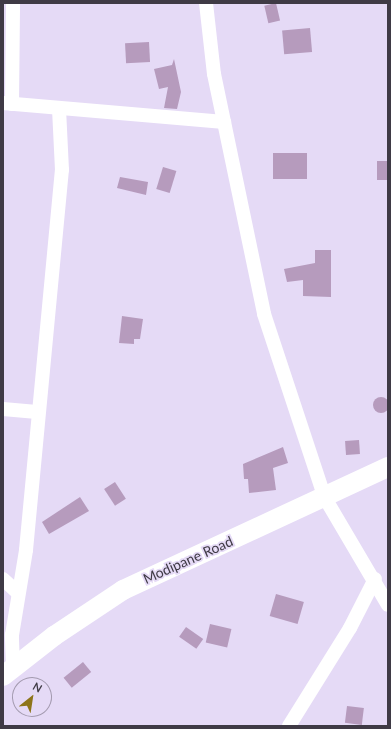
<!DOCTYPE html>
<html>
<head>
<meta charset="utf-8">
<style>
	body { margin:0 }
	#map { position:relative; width:391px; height:729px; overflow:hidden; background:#e5daf6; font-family:Lato,sans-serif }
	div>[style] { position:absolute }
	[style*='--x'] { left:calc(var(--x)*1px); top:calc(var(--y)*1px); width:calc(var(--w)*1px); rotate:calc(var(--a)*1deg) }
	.building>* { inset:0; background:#b69bbd; transform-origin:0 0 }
	.round { border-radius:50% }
	.street>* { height:14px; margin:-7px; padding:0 7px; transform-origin:7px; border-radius:7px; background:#fff }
	.secondary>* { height:20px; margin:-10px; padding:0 10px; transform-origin:10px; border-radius:10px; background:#fff }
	span { translate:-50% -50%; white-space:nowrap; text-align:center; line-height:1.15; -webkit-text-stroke:3.5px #e5daf6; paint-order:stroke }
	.street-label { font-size:14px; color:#3f3a45 }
	.frame { position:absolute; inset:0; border:4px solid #3f3a45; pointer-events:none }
	.north { position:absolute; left:12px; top:677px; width:40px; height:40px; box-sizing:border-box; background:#e5daf6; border:1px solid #a39aaf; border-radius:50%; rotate:30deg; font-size:11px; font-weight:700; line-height:16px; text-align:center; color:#3f3a45 }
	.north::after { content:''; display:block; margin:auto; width:14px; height:18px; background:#8e751a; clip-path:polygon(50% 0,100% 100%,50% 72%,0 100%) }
</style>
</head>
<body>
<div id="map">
	<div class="building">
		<i style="left:276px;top:3px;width:18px;height:12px;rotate:77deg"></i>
		<i style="left:310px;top:28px;width:24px;height:28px;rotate:85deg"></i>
		<i style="left:149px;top:42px;width:20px;height:24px;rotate:87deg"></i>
		<i style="clip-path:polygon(174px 59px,181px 92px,177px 109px,164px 108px,168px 87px,159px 89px,154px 69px,172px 65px)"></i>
		<i style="left:273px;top:153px;width:34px;height:26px"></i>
		<i style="left:377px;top:161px;width:11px;height:19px"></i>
		<i style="left:163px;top:167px;width:14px;height:23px;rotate:17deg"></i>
		<i style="clip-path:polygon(120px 177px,148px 182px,146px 195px,117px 188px)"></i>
		<i style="clip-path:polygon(315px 250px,331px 250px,331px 297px,303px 296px,303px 280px,287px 282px,284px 269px,315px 263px)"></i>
		<i style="clip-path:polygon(122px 316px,143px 319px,140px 339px,134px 339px,134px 344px,119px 343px)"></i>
		<i class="round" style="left:373px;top:397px;width:16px;height:16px"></i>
		<i style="left:359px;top:440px;width:14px;height:14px;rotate:86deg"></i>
		<i style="clip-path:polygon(283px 447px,288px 463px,273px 468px,276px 490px,249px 493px,248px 479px,244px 479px,243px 464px)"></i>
		<i style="left:115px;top:482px;width:20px;height:13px;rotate:57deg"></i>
		<i style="clip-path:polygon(80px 497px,89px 511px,49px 534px,42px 522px)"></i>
		<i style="left:276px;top:594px;width:29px;height:23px;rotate:16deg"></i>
		<i style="left:210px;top:624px;width:22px;height:19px;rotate:13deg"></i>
		<i style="left:186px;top:627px;width:21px;height:12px;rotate:35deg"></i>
		<i style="left:83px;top:662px;width:13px;height:25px;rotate:51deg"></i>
		<i style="left:347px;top:706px;width:17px;height:17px;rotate:7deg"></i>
	</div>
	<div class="street">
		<i style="--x:206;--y:3;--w:71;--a:83.6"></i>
		<i style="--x:214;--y:74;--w:245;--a:78.2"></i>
		<i style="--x:264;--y:314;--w:194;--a:71.7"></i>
		<i style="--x:325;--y:498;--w:124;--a:59.5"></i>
		<i style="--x:3;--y:103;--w:222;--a:4.9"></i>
		<i style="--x:12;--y:104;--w:101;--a:-89.4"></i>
		<i style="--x:3;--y:409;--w:34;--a:5"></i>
		<i style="--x:3;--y:579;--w:19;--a:43"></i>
		<i style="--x:13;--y:668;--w:33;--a:-92"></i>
		<i style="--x:12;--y:635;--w:86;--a:-80.6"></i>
		<i style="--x:26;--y:550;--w:382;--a:-84.6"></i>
		<i style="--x:62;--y:170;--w:61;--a:-92.8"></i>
		<i style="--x:289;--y:726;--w:115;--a:-58.1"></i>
		<i style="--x:350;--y:628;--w:55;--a:-63"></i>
	</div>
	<div class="secondary">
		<i style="--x:3;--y:676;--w:65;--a:-38.1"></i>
		<i style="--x:54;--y:636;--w:83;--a:-33.7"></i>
		<i style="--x:123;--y:590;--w:292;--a:-24.9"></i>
	</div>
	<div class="street-label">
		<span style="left:188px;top:560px;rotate:-24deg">Modipane Road</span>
	</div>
	<div class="frame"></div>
	<div class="north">N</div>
</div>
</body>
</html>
